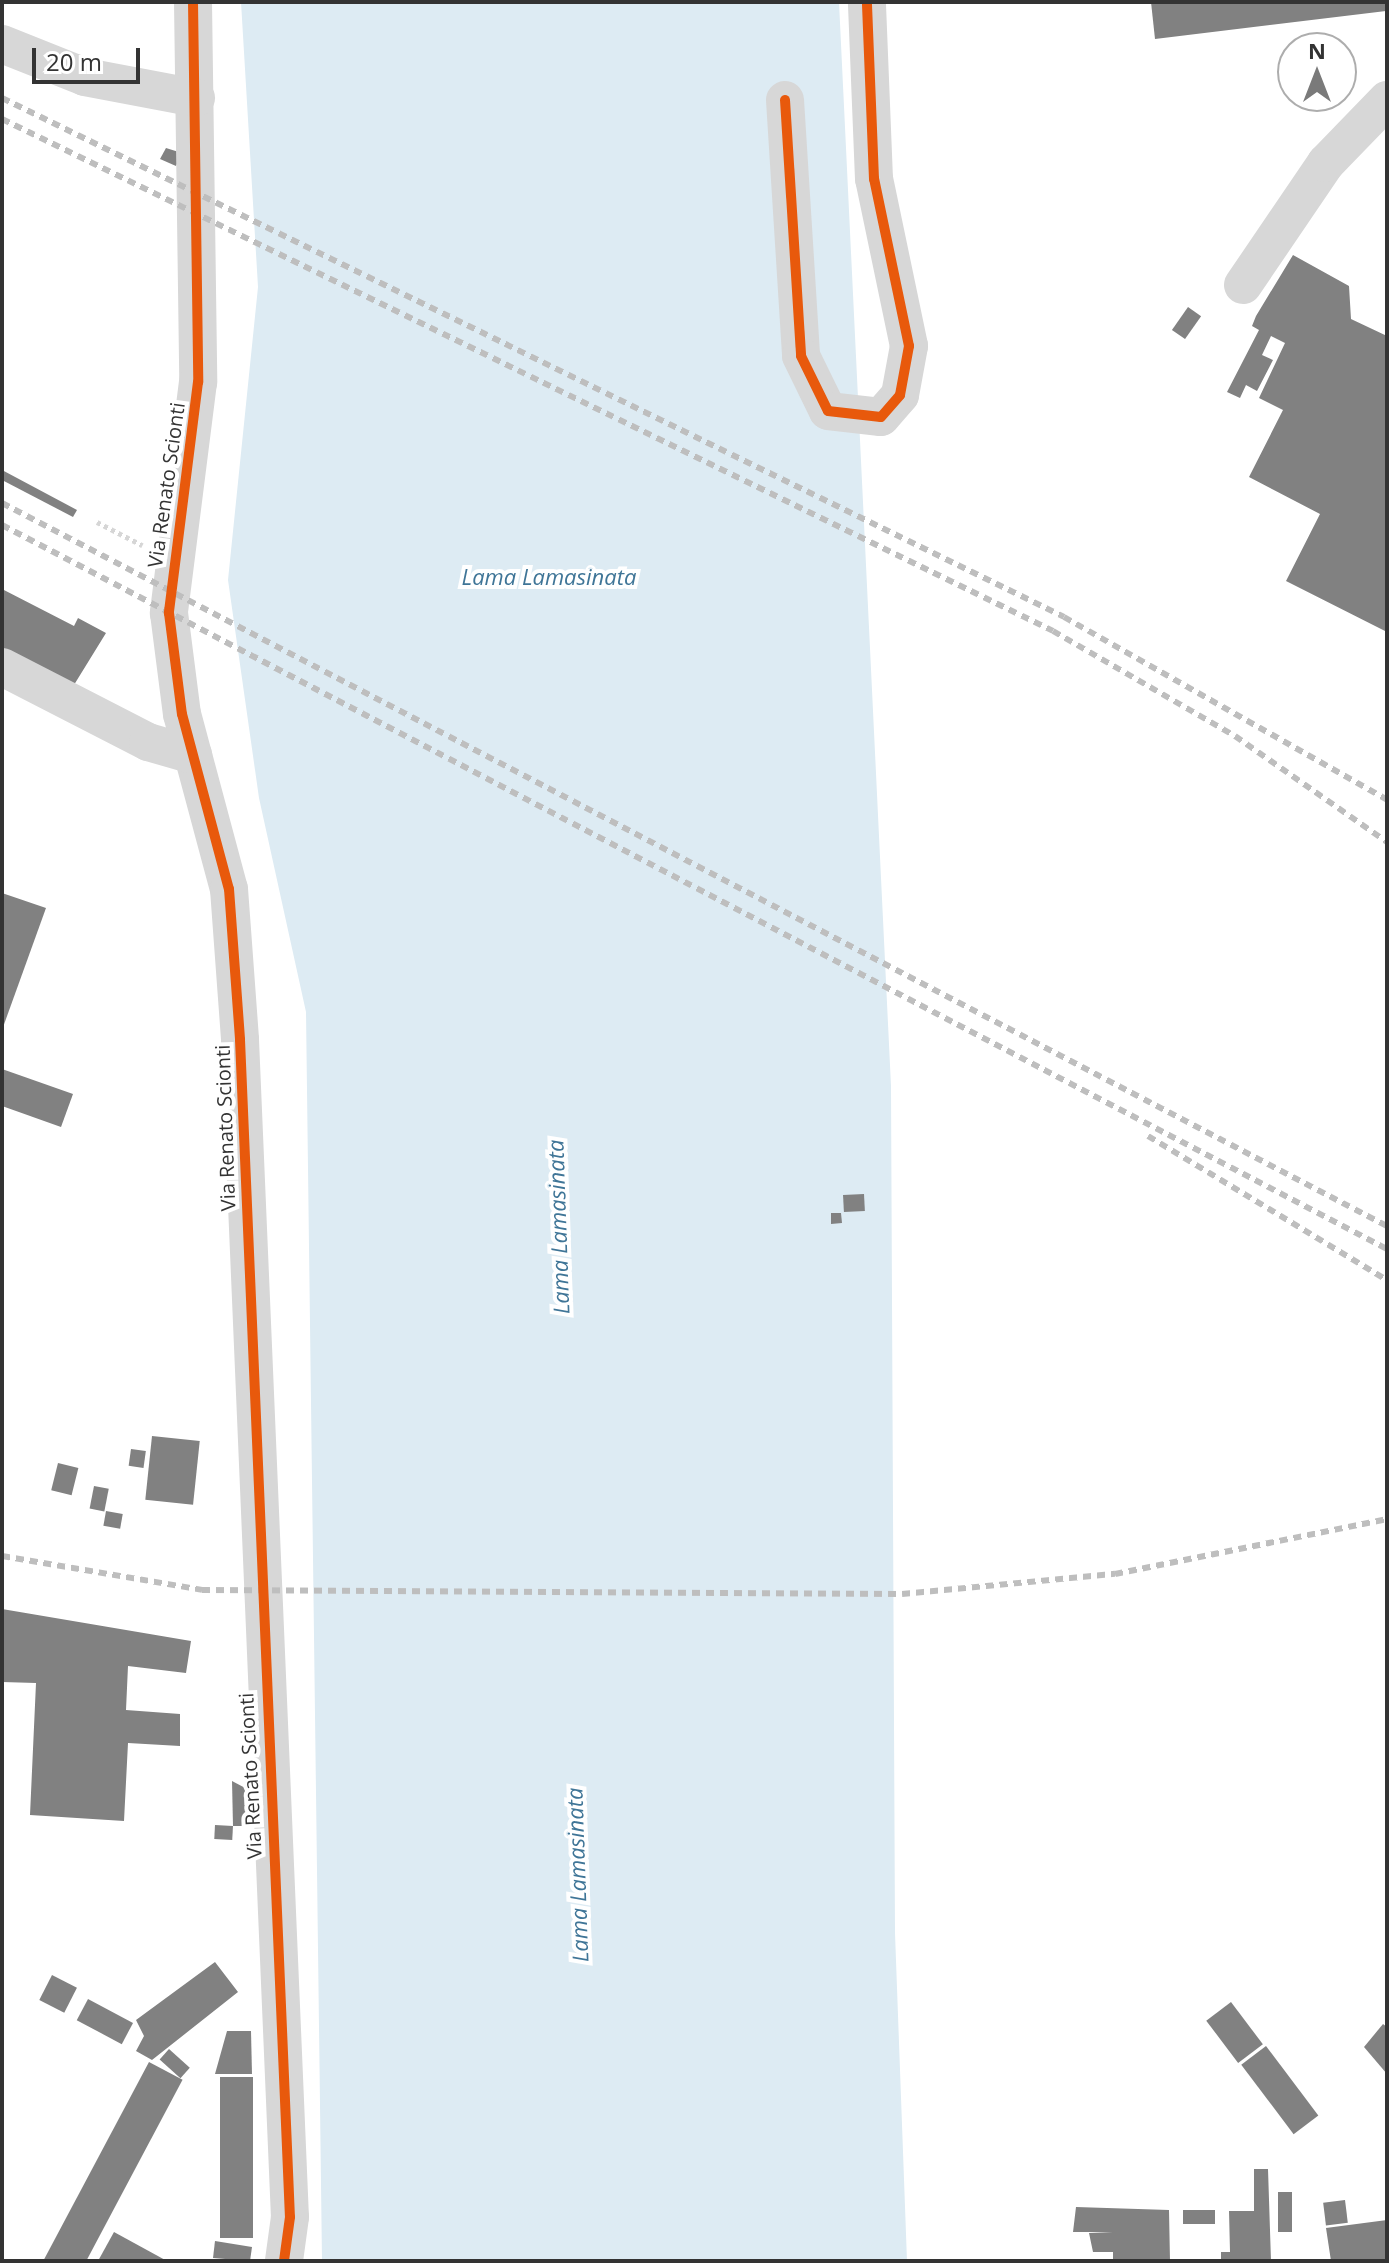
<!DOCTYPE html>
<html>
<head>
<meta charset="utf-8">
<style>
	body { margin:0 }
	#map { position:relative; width:1389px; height:2263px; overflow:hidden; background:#fff; font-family:"Open Sans",sans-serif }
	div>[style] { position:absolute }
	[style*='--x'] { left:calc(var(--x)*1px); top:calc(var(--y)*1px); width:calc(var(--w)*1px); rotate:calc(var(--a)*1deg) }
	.water>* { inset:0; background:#ddebf3 }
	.building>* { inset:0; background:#818181; transform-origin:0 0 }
	.path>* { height:5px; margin-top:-2.5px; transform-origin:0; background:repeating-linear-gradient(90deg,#d6d6d6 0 4px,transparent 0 8px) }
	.minor>* { height:38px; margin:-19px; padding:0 19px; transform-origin:19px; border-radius:19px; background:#d7d7d7 }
	.rail>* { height:6px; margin-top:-3px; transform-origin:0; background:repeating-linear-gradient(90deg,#bebebe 0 8px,transparent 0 14px) }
	.cycleway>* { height:10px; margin:-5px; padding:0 5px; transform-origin:5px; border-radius:5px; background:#e8590c }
	span { translate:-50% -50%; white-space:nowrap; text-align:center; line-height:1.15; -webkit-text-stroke:8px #fff; paint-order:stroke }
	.street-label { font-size:20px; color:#333 }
	.water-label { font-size:22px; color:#3f7597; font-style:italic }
	.frame { position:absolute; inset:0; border:4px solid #333; pointer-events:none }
	.north { position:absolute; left:1277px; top:32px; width:80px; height:80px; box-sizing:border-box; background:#fff; border:2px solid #adadad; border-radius:50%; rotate:0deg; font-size:22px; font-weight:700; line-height:32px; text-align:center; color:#333 }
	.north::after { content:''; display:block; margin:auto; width:28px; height:36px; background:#7a7a7a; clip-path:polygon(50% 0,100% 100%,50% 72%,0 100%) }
	.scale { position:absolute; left:32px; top:48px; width:108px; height:36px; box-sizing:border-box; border:4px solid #333; border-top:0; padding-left:10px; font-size:24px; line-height:28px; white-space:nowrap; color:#333; -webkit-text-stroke:6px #fff; paint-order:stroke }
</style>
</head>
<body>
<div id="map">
	<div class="water">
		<i style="clip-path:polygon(241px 2px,839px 2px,891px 1086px,895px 1933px,907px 2261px,322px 2261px,306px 1012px,259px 798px,228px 580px,258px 287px)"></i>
	</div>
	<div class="building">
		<i style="clip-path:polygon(1151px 2px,1385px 2px,1386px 11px,1155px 39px)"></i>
		<i style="clip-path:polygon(166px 148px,182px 153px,176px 166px,160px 159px)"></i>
		<i style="clip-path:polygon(1293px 255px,1349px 286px,1351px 319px,1387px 336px,1387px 632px,1286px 581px,1320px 514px,1249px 477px,1283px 410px,1259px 398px,1285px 343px,1271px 336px,1262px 355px,1273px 360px,1257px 391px,1246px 385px,1240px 398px,1227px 392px,1259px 330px,1252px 326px,1256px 316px)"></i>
		<i style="left:1188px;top:307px;width:16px;height:28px;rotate:35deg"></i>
		<i style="clip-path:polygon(2px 470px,77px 510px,73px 517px,2px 480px)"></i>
		<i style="clip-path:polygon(2px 589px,74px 626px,78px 618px,106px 633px,69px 693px,2px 658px)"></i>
		<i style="clip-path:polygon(2px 893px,46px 908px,2px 1030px)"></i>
		<i style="clip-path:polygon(2px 1069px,73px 1094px,61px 1127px,2px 1106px)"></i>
		<i style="left:864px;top:1194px;width:17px;height:21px;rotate:87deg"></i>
		<i style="clip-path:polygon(831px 1213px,841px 1213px,842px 1223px,831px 1224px)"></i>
		<i style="left:152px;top:1436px;width:48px;height:64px;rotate:6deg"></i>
		<i style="left:131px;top:1449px;width:15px;height:17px;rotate:8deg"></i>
		<i style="left:58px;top:1463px;width:21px;height:28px;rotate:14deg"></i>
		<i style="left:94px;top:1486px;width:15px;height:23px;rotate:11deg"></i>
		<i style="left:106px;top:1511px;width:17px;height:15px;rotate:10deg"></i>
		<i style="clip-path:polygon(2px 1609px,191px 1641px,186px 1673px,128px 1666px,126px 1710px,180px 1714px,180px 1746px,128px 1743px,124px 1821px,30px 1815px,36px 1683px,2px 1682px)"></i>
		<i style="clip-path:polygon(232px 1781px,249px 1790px,250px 1826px,233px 1826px)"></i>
		<i style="left:215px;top:1825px;width:18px;height:14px;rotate:3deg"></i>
		<i style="clip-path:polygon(215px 1962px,238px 1992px,152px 2060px,136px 2051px,144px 2036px,136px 2020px)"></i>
		<i style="left:52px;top:1975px;width:28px;height:28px;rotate:27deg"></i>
		<i style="left:88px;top:1999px;width:51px;height:24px;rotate:28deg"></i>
		<i style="left:1231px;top:2002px;width:53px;height:31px;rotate:53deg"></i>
		<i style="clip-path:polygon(1383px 2024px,1387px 2027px,1387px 2074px,1364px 2047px)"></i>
		<i style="clip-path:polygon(227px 2031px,251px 2031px,252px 2074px,215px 2074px)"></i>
		<i style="left:1266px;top:2046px;width:87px;height:31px;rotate:53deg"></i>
		<i style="left:169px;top:2049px;width:28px;height:14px;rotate:42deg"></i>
		<i style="left:149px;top:2062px;width:38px;height:237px;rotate:28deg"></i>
		<i style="left:220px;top:2077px;width:33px;height:161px"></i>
		<i style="clip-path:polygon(1254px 2169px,1268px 2169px,1271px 2261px,1221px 2261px,1221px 2252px,1230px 2252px,1229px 2211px,1254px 2211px)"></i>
		<i style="left:1278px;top:2192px;width:14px;height:40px"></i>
		<i style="left:1345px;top:2200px;width:23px;height:22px;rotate:83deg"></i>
		<i style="clip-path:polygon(1076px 2207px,1169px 2210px,1170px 2261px,1113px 2261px,1113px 2252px,1093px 2252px,1089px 2233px,1113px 2232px,1073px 2232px)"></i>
		<i style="left:1183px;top:2210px;width:32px;height:14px"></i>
		<i style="clip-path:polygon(1387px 2220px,1387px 2261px,1331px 2261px,1326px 2228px)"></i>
		<i style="clip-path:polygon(114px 2232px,167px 2261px,98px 2261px)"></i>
		<i style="clip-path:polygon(215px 2241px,252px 2247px,250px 2261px,213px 2258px)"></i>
	</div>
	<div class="path">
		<i style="--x:97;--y:522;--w:51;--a:27.1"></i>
	</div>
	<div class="minor">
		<i style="--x:193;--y:2;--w:380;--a:89.2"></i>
		<i style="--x:198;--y:382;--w:233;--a:97.2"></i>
		<i style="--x:169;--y:613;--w:102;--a:82.7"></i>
		<i style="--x:182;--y:714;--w:181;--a:75"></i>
		<i style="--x:229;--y:889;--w:151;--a:85.8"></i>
		<i style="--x:240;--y:1040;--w:1178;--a:87.57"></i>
		<i style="--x:290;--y:2217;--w:44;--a:97.8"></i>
		<i style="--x:2;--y:44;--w:89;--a:21.7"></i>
		<i style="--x:85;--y:77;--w:113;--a:10.7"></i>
		<i style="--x:785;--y:100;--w:256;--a:86.4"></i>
		<i style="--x:801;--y:356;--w:61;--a:63.9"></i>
		<i style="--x:828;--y:411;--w:53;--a:6.5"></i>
		<i style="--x:881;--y:417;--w:29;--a:-49"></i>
		<i style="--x:900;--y:395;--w:50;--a:-79.6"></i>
		<i style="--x:909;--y:346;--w:171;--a:-101.8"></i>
		<i style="--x:874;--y:179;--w:177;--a:-92.3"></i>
		<i style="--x:1243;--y:285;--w:148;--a:-55.8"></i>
		<i style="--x:1326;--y:163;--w:88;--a:-45.9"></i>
		<i style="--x:2;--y:667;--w:164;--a:27.2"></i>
		<i style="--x:148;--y:742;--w:47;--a:16.1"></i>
	</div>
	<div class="rail">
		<i style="--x:2;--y:98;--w:1182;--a:26.04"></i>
		<i style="--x:1064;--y:617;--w:371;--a:29.5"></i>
		<i style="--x:2;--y:119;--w:1169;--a:25.97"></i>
		<i style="--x:1053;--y:631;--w:210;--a:30"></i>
		<i style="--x:1235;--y:736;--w:185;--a:34.9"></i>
		<i style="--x:2;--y:503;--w:1562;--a:27.57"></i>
		<i style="--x:2;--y:525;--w:1563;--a:27.6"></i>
		<i style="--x:1148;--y:1136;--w:279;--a:31.1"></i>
		<i style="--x:2;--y:1556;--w:203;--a:9.6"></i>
		<i style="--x:202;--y:1590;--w:700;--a:0.33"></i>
		<i style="--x:902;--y:1594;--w:214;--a:-5.4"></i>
		<i style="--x:1115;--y:1574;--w:278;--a:-11.4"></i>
	</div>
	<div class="cycleway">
		<i style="--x:193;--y:2;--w:380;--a:89.2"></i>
		<i style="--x:198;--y:382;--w:233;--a:97.2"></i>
		<i style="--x:169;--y:613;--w:102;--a:82.7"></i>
		<i style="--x:182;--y:714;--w:181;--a:75"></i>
		<i style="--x:229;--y:889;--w:151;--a:85.8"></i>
		<i style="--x:240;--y:1040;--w:1178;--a:87.57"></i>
		<i style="--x:290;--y:2217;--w:44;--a:97.8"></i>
		<i style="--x:785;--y:100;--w:256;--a:86.4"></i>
		<i style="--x:801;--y:356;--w:61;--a:63.9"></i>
		<i style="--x:828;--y:411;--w:53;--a:6.5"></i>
		<i style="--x:881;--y:417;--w:29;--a:-49"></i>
		<i style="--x:900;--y:395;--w:50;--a:-79.6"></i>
		<i style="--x:909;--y:346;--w:171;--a:-101.8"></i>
		<i style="--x:874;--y:179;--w:177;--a:-92.3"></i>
	</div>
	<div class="street-label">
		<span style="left:166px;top:485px;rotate:-82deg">Via Renato Scionti</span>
		<span style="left:225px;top:1128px;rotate:-92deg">Via Renato Scionti</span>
		<span style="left:250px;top:1776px;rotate:-93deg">Via Renato Scionti</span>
	</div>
	<div class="water-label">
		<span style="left:549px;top:577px">Lama Lamasinata</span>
		<span style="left:558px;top:1227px;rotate:-92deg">Lama Lamasinata</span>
		<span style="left:577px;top:1875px;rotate:-92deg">Lama Lamasinata</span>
	</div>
	<div class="frame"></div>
	<div class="north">N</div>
	<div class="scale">20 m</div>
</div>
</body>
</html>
